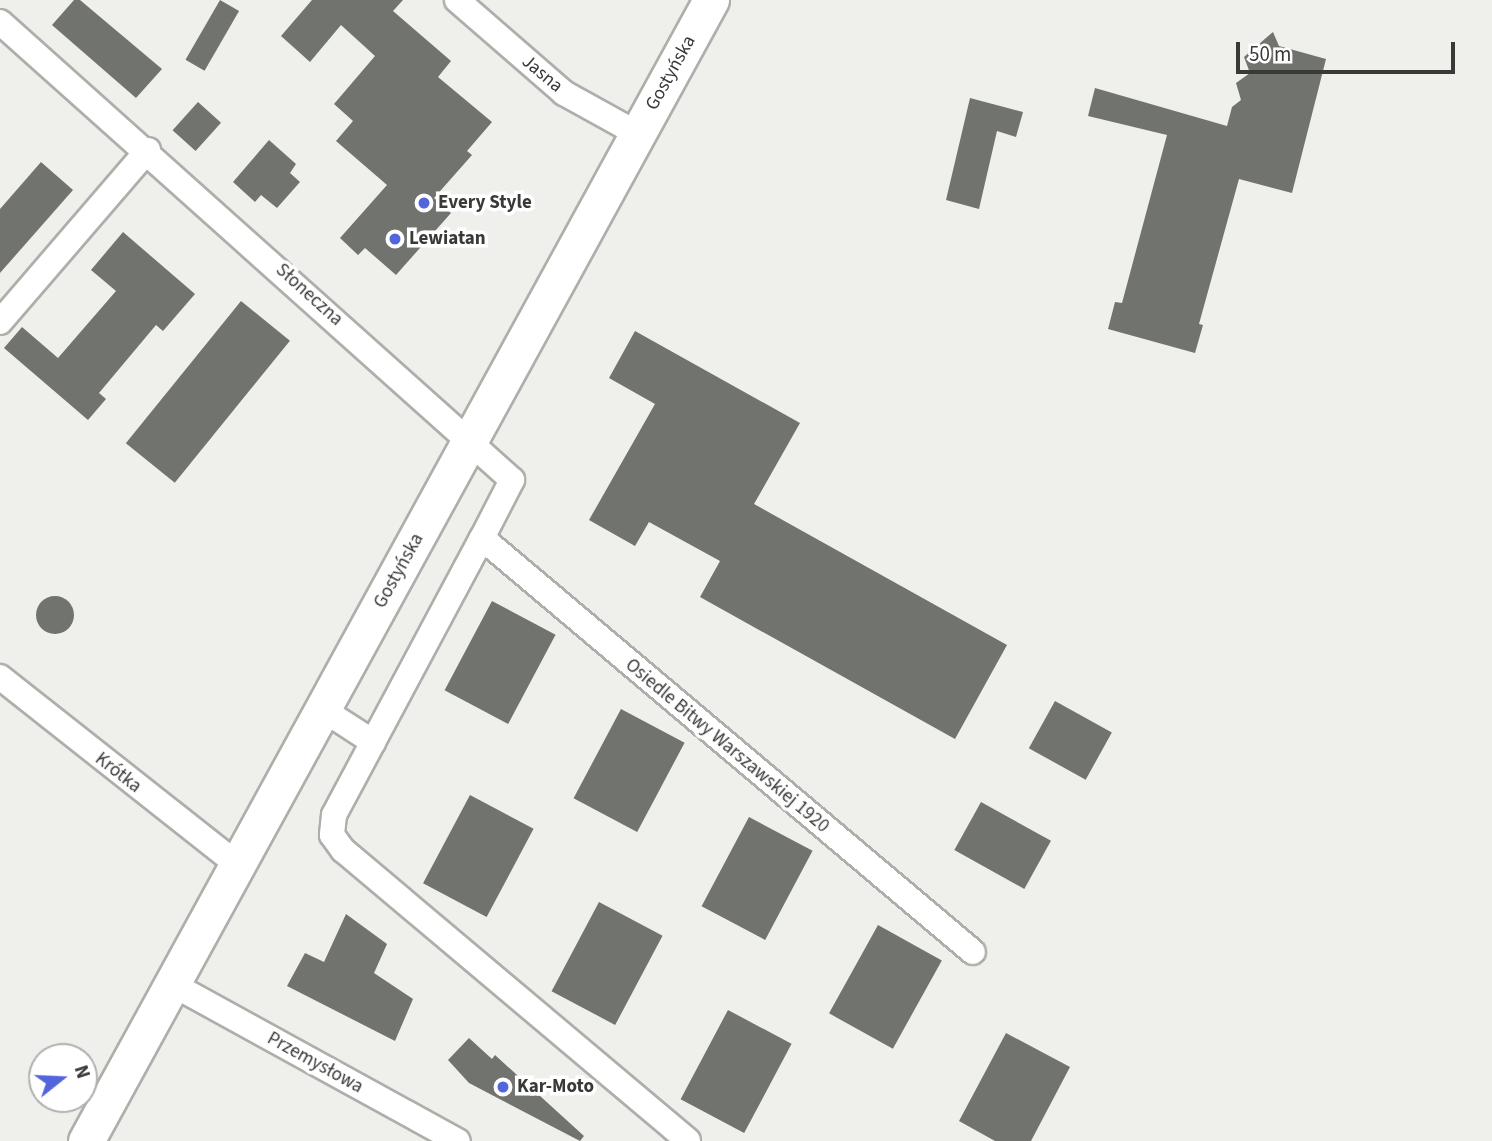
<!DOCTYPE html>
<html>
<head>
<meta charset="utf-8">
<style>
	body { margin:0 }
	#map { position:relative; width:1492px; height:1141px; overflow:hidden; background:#eff0eb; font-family:"Source Sans 3",sans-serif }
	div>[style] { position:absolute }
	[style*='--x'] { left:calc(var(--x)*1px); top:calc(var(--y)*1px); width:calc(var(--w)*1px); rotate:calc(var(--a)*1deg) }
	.building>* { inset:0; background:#71736e; transform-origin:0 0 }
	.round { border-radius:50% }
	.roads { filter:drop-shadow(2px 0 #adafaa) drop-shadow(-2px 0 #adafaa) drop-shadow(0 2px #adafaa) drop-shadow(0 -2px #adafaa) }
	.street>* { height:24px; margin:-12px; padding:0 12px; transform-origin:12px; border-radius:12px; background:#fff }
	.secondary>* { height:35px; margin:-17.5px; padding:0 17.5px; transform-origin:17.5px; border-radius:17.5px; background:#fff }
	.dots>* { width:19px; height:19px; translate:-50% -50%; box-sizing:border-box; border:4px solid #fff; border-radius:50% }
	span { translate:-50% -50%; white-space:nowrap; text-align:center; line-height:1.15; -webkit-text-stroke:7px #fff; paint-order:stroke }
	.street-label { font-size:19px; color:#393a38 }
	.poi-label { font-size:19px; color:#393a38; font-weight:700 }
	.left { translate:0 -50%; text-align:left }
	.north { position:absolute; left:28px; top:1043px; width:70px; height:70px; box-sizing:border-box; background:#fff; border:2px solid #b0b0af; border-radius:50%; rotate:72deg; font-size:19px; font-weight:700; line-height:28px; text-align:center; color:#393a38 }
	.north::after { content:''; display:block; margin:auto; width:24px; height:32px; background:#5265db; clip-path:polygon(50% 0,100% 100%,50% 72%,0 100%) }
	.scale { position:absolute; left:1236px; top:42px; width:219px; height:32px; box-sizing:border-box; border:4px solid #393a38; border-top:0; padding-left:9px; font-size:21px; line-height:24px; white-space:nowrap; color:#393a38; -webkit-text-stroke:5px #fff; paint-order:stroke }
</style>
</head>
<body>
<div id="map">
	<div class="building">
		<i style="clip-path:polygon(74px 0,80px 0,162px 69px,136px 98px,52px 25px)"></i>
		<i style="left:220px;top:0;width:22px;height:69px;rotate:30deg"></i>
		<i style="clip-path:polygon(312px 0,403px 0,393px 11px,451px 61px,438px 77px,492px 122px,467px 151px,472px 155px,434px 198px,451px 213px,396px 275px,365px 248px,358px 255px,340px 238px,387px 185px,336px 141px,353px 121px,334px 104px,375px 56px,341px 25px,310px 62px,281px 36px)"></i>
		<i style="clip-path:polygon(1273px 32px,1279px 46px,1326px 59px,1292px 193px,1239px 179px,1199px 324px,1203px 325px,1195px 353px,1108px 329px,1115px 302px,1122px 303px,1167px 135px,1088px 116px,1095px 88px,1227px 126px,1232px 107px,1241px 100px,1236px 83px,1250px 73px,1244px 57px)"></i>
		<i style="clip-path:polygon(970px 98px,1023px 112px,1016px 137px,997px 131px,979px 209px,946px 200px)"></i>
		<i style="left:198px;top:102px;width:31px;height:38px;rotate:42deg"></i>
		<i style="clip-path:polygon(269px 140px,296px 164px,290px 173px,300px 182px,277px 208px,261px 195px,255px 202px,233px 182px)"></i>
		<i style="clip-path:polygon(41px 162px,73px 190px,0 273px,0 209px)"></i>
		<i style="clip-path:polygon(123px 232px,195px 294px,163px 331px,156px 325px,99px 393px,106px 399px,88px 420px,4px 348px,22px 327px,58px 358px,116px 291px,91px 270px)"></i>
		<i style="left:241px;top:301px;width:63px;height:183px;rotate:39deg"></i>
		<i style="clip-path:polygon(635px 331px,800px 423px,754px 504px,1007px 645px,955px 739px,700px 597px,720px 561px,649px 522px,635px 546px,589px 520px,655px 404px,609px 378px)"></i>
		<i class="round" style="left:36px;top:596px;width:38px;height:38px"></i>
		<i style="left:492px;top:601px;width:72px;height:101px;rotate:28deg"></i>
		<i style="left:1055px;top:701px;width:65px;height:54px;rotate:29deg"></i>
		<i style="left:621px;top:709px;width:72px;height:101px;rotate:28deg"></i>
		<i style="left:470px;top:795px;width:72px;height:100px;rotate:28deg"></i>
		<i style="left:981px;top:802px;width:80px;height:55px;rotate:29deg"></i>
		<i style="left:749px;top:817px;width:72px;height:101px;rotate:28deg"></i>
		<i style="left:599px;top:902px;width:72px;height:101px;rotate:28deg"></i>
		<i style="clip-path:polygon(346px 914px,387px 944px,374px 973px,413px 999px,395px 1041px,287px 986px,305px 953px,324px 962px)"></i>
		<i style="left:878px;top:925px;width:73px;height:101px;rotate:29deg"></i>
		<i style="left:728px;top:1010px;width:72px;height:101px;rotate:28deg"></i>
		<i style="clip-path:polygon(1006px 1033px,1070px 1067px,1031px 1141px,995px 1141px,959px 1121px)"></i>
		<i style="clip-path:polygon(469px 1038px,492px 1059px,495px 1055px,584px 1136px,580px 1141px,469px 1083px,448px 1060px)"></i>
	</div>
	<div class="roads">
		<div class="street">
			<i style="--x:457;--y:0;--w:142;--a:41"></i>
			<i style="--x:564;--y:93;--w:85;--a:29"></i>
			<i style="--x:0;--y:22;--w:687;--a:41.81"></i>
			<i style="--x:512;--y:480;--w:65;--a:117.3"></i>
			<i style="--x:482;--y:538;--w:642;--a:40.14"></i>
			<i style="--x:0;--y:322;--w:227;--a:-49.3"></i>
			<i style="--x:0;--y:677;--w:303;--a:38.3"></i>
			<i style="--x:322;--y:709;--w:61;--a:32.9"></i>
			<i style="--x:373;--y:742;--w:83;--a:118.1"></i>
			<i style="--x:334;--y:815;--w:20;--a:96"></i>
			<i style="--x:332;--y:835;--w:19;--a:54"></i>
			<i style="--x:343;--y:850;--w:451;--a:40.1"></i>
			<i style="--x:373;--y:742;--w:231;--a:-61.9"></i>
			<i style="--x:172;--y:984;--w:326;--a:28.8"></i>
		</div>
		<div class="secondary">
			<i style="--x:86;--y:1141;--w:1301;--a:-61.29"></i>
		</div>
	</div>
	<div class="dots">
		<i style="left:424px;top:203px;background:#5265db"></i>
		<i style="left:395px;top:239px;background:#5265db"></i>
		<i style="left:503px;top:1087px;background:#5265db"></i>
	</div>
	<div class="street-label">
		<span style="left:671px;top:73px;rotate:-61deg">Gostyńska</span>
		<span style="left:542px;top:74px;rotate:40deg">Jasna</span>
		<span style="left:309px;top:295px;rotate:42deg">Słoneczna</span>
		<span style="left:399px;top:571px;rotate:-61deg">Gostyńska</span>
		<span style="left:727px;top:746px;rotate:40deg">Osiedle Bitwy Warszawskiej 1920</span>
		<span style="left:118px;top:773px;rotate:38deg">Krótka</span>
		<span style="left:315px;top:1063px;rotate:29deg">Przemysłowa</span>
	</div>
	<div class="poi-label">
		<span class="left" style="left:438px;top:203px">Every Style</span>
		<span class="left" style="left:409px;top:239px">Lewiatan</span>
		<span class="left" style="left:517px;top:1087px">Kar-Moto</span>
	</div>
	<div class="north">N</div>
	<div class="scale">50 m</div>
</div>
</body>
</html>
